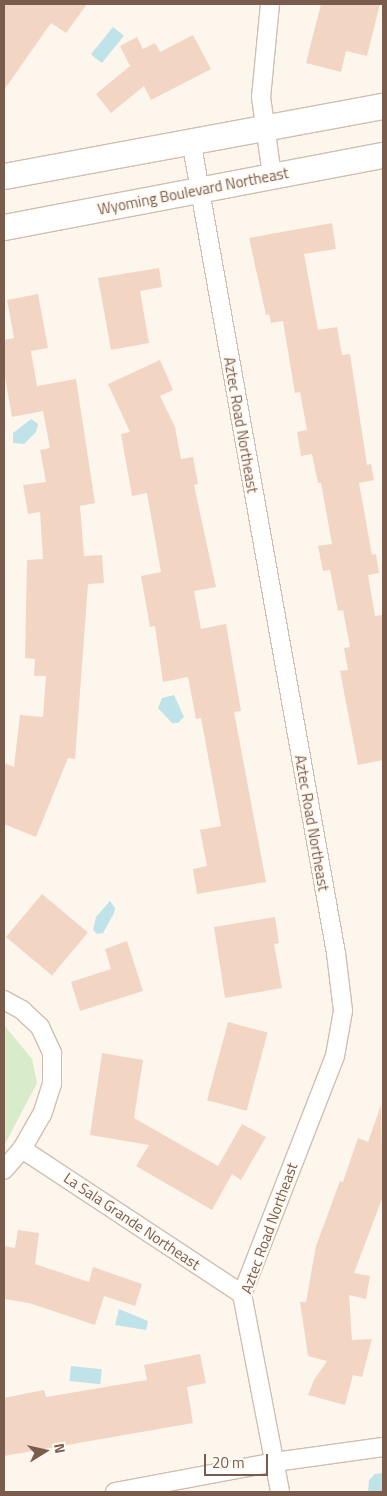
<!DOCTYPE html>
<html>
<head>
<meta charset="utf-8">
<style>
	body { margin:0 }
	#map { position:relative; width:387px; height:1496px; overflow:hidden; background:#fdf6ec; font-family:"Titillium Web",sans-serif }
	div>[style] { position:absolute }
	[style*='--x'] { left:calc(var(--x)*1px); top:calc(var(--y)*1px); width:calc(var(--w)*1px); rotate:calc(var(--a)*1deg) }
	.green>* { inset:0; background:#d8ecc9 }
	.water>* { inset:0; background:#bfe3e8; transform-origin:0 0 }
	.building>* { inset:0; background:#f3d5c3; transform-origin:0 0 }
	.roads { filter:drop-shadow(1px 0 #d1beb0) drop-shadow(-1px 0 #d1beb0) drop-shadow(0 1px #d1beb0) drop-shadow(0 -1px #d1beb0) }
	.minor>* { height:18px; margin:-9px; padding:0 9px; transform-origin:9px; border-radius:9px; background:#fff }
	.secondary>* { height:25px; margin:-12.5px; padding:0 12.5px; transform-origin:12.5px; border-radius:12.5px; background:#fff }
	span { translate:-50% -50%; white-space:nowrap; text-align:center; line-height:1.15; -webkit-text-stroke:4.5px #fffaf3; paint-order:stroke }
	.street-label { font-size:15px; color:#7a5c4d }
	.frame { position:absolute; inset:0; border:5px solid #7a5c4d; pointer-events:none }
	.north { position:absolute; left:20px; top:1426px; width:50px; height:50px; -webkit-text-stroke:4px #fffaf3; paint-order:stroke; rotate:80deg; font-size:14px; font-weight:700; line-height:20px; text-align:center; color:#7a5c4d }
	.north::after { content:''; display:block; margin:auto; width:18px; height:22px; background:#7a5c4d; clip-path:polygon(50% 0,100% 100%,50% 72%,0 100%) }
	.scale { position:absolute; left:204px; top:1454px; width:64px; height:22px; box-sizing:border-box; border:2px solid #7a5c4d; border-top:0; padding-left:6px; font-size:15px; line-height:18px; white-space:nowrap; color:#7a5c4d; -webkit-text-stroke:4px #fffaf3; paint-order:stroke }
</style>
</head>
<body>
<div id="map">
	<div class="green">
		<i style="clip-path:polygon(4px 1025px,32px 1059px,37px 1083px,4px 1146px)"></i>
	</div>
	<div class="water">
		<i style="left:113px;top:27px;width:14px;height:35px;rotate:39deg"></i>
		<i style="clip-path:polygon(31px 419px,38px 424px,36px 432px,24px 444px,13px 443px,13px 433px)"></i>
		<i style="clip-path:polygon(174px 695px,184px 717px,178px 723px,172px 723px,158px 708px,162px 698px)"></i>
		<i style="clip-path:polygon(110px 901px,115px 908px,114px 913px,103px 933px,97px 934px,93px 930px,96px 917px)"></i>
		<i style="clip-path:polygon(119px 1309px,148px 1321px,146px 1330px,115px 1325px)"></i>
		<i style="left:71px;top:1366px;width:31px;height:15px;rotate:6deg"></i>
		<i style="clip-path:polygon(383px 1473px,383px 1492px,368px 1492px,369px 1480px,375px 1474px)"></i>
	</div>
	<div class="building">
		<i style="clip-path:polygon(4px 4px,87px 4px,66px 33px,51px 23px,4px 90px)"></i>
		<i style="clip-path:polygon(321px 4px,380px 4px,367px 56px,346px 51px,341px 72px,306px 63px)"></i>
		<i style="clip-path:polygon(193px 35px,211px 69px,151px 100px,144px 86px,111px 113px,96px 94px,130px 66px,120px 46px,137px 37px,143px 49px,155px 43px,160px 52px)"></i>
		<i style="clip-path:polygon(332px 223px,336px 249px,304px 254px,318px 330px,337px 327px,342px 355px,350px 354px,367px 465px,371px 464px,374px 480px,359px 483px,372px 555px,376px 554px,379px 573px,368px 575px,375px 616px,383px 615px,383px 760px,358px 765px,340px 671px,348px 670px,344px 648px,350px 647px,343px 610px,338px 611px,330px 570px,323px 571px,318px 546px,332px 544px,321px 483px,318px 483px,312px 454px,301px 456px,297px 432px,307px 430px,300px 392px,295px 393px,283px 321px,271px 323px,269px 314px,266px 315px,249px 238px)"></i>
		<i style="clip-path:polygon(159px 268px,162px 287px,140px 291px,149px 343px,111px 350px,98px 278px)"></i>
		<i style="clip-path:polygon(38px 294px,48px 348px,31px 351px,37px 386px,76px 379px,95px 503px,80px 506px,84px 556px,102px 555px,104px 583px,88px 584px,75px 759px,68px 758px,36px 837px,4px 824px,4px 763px,14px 767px,20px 715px,43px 717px,46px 676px,34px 676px,35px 659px,25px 658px,27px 560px,43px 559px,40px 512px,28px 514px,23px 485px,46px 482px,40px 450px,50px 448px,43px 411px,12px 417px,4px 372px,4px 340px,14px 338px,7px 300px)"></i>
		<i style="clip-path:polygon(160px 360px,173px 390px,160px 396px,175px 427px,181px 459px,193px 457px,198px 484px,194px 485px,216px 587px,194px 591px,201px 629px,226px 624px,241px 711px,234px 712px,266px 882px,197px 894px,193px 869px,207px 866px,200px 830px,221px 826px,201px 718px,196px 719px,188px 677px,163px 682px,155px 626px,150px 627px,141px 576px,161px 572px,147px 493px,132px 496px,121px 434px,130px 432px,108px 384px)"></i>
		<i style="left:42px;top:894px;width:60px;height:56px;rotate:40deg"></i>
		<i style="clip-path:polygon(275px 917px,279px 943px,274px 944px,282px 988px,225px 998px,214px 927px)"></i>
		<i style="clip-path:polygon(127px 941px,143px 991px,80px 1011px,71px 982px,111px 969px,105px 949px)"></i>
		<i style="left:228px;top:1022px;width:41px;height:81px;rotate:15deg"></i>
		<i style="clip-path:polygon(102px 1053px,143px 1060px,134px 1118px,218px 1166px,242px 1124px,266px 1137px,241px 1180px,232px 1174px,212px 1210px,136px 1166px,149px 1145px,90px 1135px)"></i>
		<i style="clip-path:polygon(381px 1105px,383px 1196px,354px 1273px,370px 1276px,366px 1299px,349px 1295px,352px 1340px,372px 1339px,362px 1377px,353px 1375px,345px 1405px,308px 1395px,314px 1380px,327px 1361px,308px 1356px,300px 1302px,306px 1302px,316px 1246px,340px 1181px,343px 1182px,358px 1138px,368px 1142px)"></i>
		<i style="clip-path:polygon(18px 1230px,39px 1233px,35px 1264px,89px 1282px,93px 1267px,142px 1284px,135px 1306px,104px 1296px,95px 1325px,29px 1303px,4px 1299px,4px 1246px,15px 1248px)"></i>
		<i style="clip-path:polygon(200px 1354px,206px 1383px,187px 1387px,193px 1423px,4px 1456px,4px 1398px,44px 1390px,46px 1397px,147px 1380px,144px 1365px)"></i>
	</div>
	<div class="roads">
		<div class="minor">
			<i style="--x:270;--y:4;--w:93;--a:95.5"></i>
			<i style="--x:261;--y:97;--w:79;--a:82"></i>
			<i style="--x:191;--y:140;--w:826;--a:79.89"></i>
			<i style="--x:336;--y:953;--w:58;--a:83.1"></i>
			<i style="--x:343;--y:1011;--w:46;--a:100.1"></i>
			<i style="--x:335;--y:1056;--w:256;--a:111.3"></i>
			<i style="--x:242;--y:1294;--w:202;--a:79.1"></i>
			<i style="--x:4;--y:1000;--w:21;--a:29"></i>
			<i style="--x:22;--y:1010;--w:25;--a:43"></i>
			<i style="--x:40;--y:1027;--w:29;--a:65"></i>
			<i style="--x:52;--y:1053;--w:31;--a:90"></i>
			<i style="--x:52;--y:1084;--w:32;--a:108"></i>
			<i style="--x:42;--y:1114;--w:40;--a:119.7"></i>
			<i style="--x:22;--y:1149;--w:28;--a:131"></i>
			<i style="--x:22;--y:1149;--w:263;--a:33.4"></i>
			<i style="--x:115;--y:1492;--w:163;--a:-10.6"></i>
			<i style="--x:275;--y:1462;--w:109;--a:-7.9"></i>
		</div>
		<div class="secondary">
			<i style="--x:4;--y:176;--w:385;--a:-10.5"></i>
			<i style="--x:4;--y:227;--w:386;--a:-10.8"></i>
		</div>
	</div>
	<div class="street-label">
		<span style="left:193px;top:191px;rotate:-11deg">Wyoming Boulevard Northeast</span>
		<span style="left:241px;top:425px;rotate:80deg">Aztec Road Northeast</span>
		<span style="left:312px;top:823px;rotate:80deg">Aztec Road Northeast</span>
		<span style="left:132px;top:1221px;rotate:34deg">La Sala Grande Northeast</span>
		<span style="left:269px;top:1228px;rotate:-70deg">Aztec Road Northeast</span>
	</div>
	<div class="frame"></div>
	<div class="north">N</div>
	<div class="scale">20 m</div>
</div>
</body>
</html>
